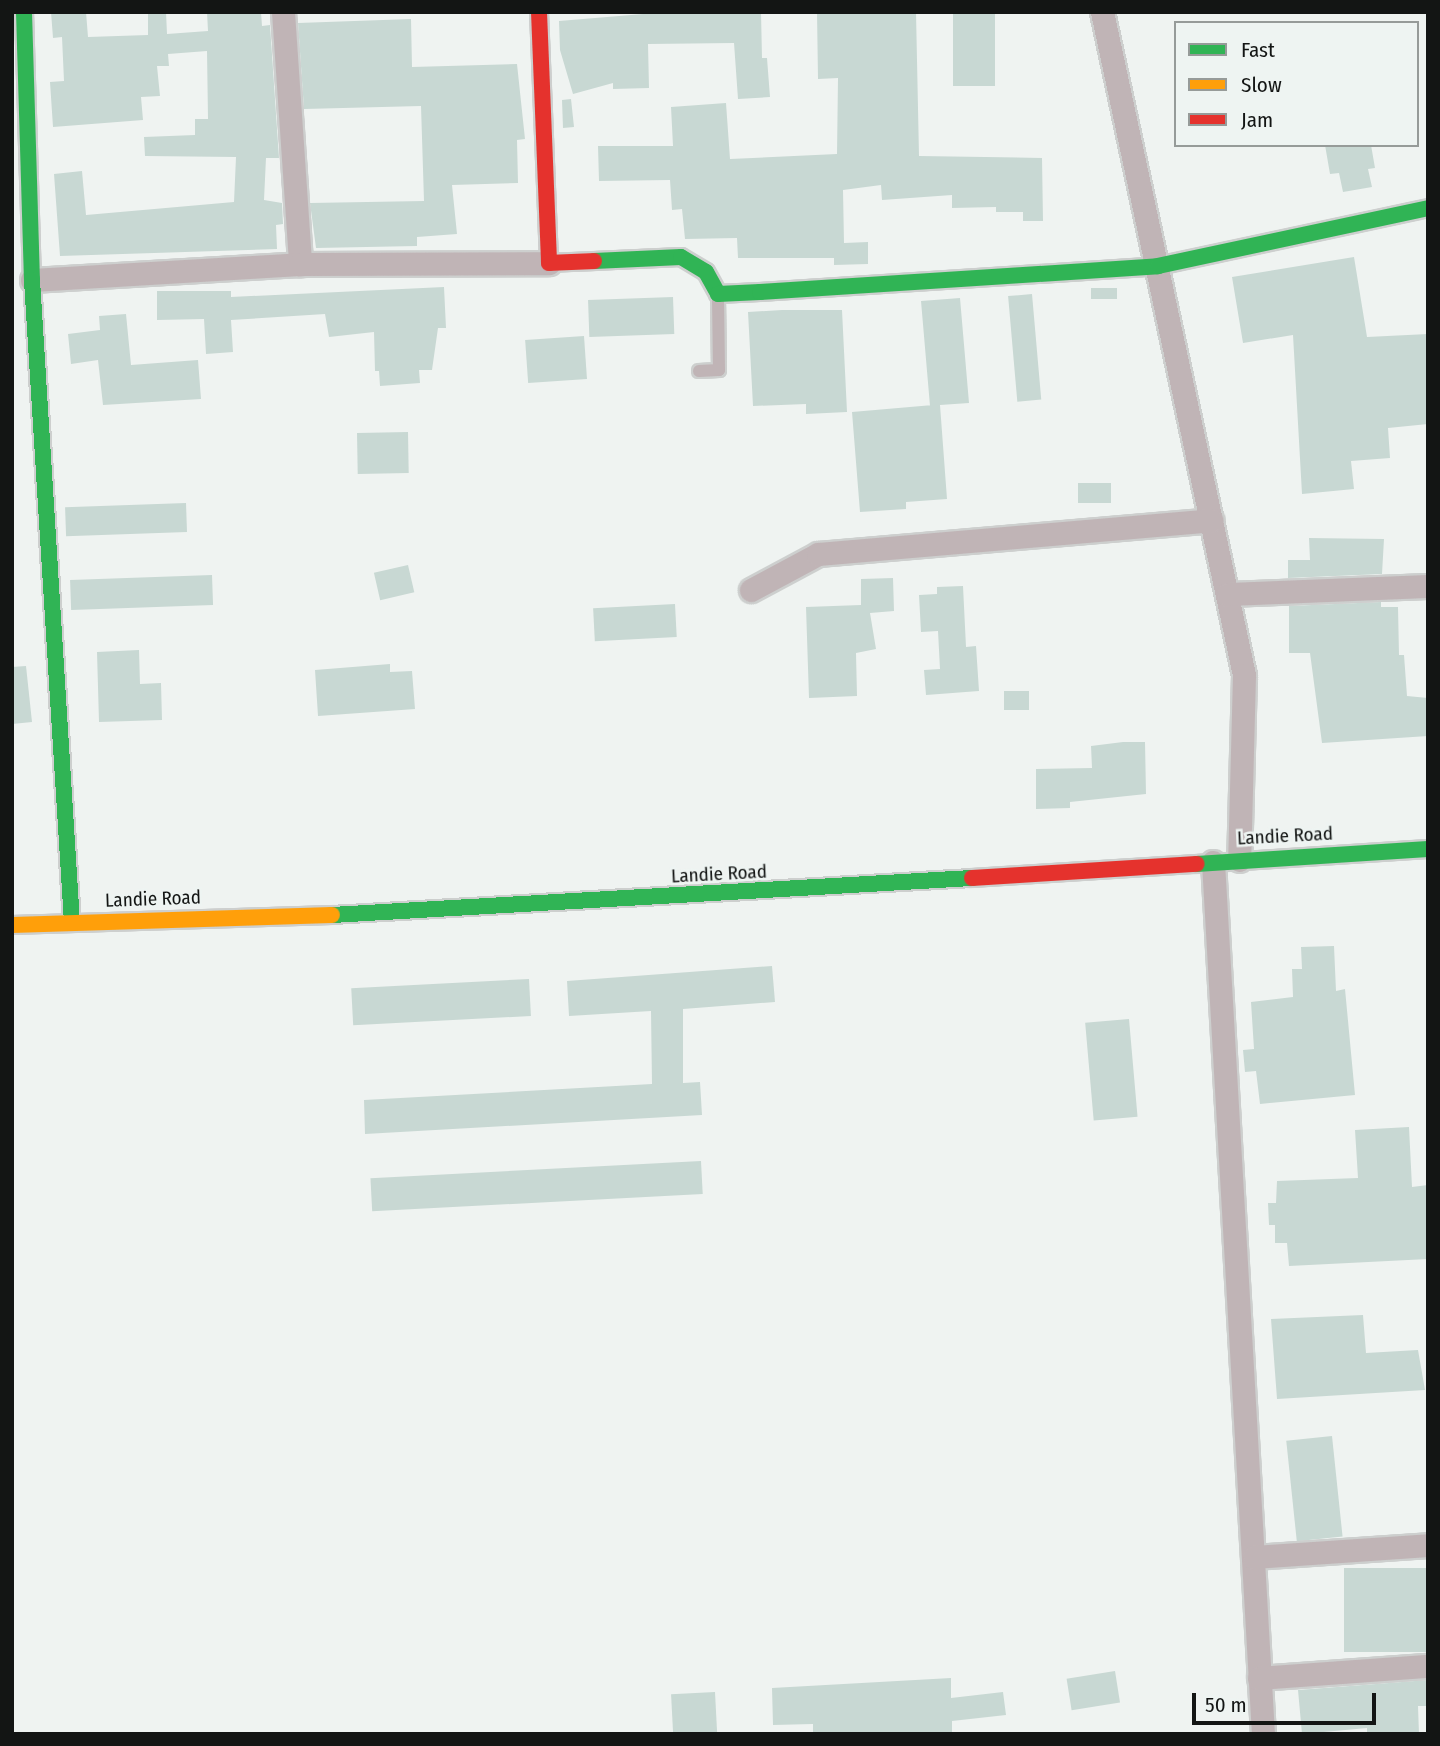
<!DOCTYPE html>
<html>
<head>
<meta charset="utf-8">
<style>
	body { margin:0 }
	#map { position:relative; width:1440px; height:1746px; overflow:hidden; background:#eff3f1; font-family:"Fira Sans Condensed",sans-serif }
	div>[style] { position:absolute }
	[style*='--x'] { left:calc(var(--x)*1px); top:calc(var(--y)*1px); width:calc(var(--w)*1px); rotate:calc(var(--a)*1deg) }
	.building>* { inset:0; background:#c8d8d3; transform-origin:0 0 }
	.roads { filter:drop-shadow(2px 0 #cdcfce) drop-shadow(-2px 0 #cdcfce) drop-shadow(0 2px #cdcfce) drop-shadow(0 -2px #cdcfce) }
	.lane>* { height:12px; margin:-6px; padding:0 6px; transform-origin:6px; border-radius:6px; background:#c0b4b6 }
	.street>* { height:23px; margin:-11.5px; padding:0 11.5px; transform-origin:11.5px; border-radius:11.5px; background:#c0b4b6 }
	.fast>* { height:16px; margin:-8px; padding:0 8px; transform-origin:8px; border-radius:8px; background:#30b455 }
	.slow>* { height:16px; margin:-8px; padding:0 8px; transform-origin:8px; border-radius:8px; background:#ff9f0a }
	.jam>* { height:16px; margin:-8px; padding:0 8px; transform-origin:8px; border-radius:8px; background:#e5322d }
	span { translate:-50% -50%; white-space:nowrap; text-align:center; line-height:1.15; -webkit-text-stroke:5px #eef4f2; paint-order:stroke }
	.street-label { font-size:19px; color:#131514 }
	.frame { position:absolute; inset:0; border:14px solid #131514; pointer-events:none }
	.legend { position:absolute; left:1174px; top:21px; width:245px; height:126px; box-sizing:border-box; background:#eef4f2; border:2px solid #969b99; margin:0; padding:9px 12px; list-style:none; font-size:21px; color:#131514 }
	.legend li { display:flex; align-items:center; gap:14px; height:35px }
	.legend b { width:35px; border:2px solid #969b99 }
	.scale { position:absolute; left:1192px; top:1693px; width:184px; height:32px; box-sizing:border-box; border:4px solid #131514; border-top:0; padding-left:9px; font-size:21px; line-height:24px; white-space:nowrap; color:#131514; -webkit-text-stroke:5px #eef4f2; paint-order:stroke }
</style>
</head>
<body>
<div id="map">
	<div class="building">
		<i style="clip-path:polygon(51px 12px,86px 12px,88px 37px,148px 35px,148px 12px,166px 12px,167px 34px,208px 31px,207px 12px,261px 12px,262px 26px,270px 25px,279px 158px,266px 158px,264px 200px,282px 203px,283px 224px,276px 225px,277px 249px,60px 256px,54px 174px,82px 171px,86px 215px,234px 202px,236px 157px,145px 156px,144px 137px,195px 135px,195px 119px,208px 119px,207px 51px,168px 54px,169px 66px,157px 66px,160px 96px,141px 97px,143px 120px,53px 127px,50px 82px,64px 81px,62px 37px,53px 38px)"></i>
		<i style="clip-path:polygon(667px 12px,761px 12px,762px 58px,767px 58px,770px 97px,738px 99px,734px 43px,648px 44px,649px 88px,613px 89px,613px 83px,573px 94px,560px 50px,559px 21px)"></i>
		<i style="clip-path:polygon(817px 12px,916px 12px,919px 156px,1042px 158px,1043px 221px,1023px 221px,1023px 212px,996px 212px,996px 207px,952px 208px,952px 195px,882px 200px,881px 185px,843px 190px,844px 243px,868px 242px,868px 264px,834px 265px,834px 258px,738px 258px,737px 238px,685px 239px,682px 209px,672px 210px,670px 180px,599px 181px,598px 146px,673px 146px,671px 107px,726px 103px,730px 159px,837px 154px,838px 78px,818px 79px)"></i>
		<i style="left:953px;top:12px;width:42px;height:74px"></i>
		<i style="clip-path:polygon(411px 19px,412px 67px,517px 64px,525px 139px,517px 140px,518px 183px,452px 185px,457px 234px,417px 237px,417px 246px,316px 248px,310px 203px,424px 201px,421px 106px,304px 109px,298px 23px)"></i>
		<i style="clip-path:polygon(571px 99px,574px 127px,563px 128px,562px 100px)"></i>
		<i style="clip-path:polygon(1325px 145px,1371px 145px,1375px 168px,1368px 169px,1372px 187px,1343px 192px,1339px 173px,1330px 174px)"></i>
		<i style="clip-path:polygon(1354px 257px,1367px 337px,1428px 334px,1428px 424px,1388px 428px,1390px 458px,1351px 461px,1354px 489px,1302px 494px,1293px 335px,1243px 343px,1232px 277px)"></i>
		<i style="clip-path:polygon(444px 287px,446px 328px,438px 328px,432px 370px,419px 370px,420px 383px,380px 386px,379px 371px,375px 371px,374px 332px,329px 337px,325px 314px,231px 320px,233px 352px,206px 354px,204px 319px,157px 320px,157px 291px,231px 291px,231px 297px)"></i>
		<i style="left:1117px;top:288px;width:11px;height:26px;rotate:90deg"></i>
		<i style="left:1032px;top:294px;width:106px;height:24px;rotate:85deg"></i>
		<i style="left:673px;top:297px;width:37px;height:85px;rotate:88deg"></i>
		<i style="clip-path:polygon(960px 298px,969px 403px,940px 405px,947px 499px,906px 502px,906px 509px,860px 512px,852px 412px,933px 405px,930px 406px,921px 301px)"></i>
		<i style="clip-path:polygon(782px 310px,842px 310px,847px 412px,806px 414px,806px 404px,753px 406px,748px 312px)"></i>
		<i style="clip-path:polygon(126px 314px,131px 365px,198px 360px,201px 399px,103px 405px,98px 360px,71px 364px,68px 334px,100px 330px,99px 316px)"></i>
		<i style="left:584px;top:336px;width:43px;height:59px;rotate:86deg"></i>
		<i style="left:408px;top:432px;width:41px;height:51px;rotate:89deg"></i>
		<i style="left:1078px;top:483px;width:33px;height:20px"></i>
		<i style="left:186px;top:503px;width:29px;height:121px;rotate:88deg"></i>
		<i style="clip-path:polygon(1309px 538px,1384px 539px,1382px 574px,1288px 578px,1288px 560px,1310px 560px)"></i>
		<i style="left:408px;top:565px;width:28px;height:35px;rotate:77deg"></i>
		<i style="left:212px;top:575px;width:30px;height:142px;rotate:88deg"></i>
		<i style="clip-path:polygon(893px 578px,894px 611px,870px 613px,876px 649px,856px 653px,857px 696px,809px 698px,806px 607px,861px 605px,861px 579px)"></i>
		<i style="clip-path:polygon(963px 586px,966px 647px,976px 646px,979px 691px,926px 695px,924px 670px,940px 669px,938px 631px,921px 632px,919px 595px,937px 594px,937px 587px)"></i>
		<i style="clip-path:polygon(1381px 602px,1381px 607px,1398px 607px,1399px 655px,1404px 655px,1407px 696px,1428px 698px,1428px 736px,1322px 743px,1310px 653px,1289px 653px,1289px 606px)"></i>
		<i style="left:675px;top:604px;width:33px;height:82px;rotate:87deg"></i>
		<i style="clip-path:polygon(139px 650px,140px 684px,161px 683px,162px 720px,99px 722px,97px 652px)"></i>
		<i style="clip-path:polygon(390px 664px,390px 672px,412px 671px,415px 709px,318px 716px,315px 670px)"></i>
		<i style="clip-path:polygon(26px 666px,32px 722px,12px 724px,12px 667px)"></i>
		<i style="left:1004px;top:691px;width:25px;height:19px"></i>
		<i style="clip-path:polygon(1123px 742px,1145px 742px,1146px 794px,1070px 802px,1070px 808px,1036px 809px,1036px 769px,1092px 768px,1091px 746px)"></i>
		<i style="clip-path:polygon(1334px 946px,1336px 991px,1345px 989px,1355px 1095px,1260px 1104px,1256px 1071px,1245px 1072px,1243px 1050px,1254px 1049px,1251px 1002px,1293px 997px,1292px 969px,1302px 969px,1301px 947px)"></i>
		<i style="clip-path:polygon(772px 966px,775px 1002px,683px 1009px,683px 1083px,700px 1082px,702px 1115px,365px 1134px,364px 1100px,652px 1084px,651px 1011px,569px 1016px,567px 981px)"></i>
		<i style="left:529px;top:979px;width:37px;height:178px;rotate:87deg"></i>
		<i style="left:1129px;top:1019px;width:98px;height:44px;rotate:85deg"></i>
		<i style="clip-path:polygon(1409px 1127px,1412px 1187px,1428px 1185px,1428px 1259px,1289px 1266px,1287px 1243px,1275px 1243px,1275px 1225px,1269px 1225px,1268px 1203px,1276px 1203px,1277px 1181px,1358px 1178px,1355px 1130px)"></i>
		<i style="left:701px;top:1161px;width:33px;height:331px;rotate:87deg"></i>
		<i style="clip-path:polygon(1363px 1315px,1366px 1353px,1418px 1350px,1425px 1390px,1277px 1399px,1271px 1319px)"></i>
		<i style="left:1332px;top:1436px;width:101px;height:46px;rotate:84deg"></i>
		<i style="left:1428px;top:1568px;width:84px;height:84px;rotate:90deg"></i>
		<i style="left:1115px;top:1671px;width:32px;height:49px;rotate:81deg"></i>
		<i style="clip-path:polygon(951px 1678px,951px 1698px,1003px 1692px,1006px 1715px,952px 1721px,952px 1734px,813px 1734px,813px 1724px,773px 1725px,772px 1688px)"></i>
		<i style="clip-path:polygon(1428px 1680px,1428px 1706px,1418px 1706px,1419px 1734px,1367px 1734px,1367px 1728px,1302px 1734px,1298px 1690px)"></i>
		<i style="left:715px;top:1692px;width:42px;height:44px;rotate:87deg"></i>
	</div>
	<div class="roads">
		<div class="lane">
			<i style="--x:699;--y:371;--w:20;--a:-3"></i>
			<i style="--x:719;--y:370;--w:75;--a:-90.8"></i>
		</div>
		<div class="street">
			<i style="--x:283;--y:12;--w:253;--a:86.1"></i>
			<i style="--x:1102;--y:12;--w:678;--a:77.91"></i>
			<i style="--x:1244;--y:675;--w:185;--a:91.5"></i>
			<i style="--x:32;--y:280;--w:268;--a:-3.4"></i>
			<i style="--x:300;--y:264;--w:249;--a:-0.2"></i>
			<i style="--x:751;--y:590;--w:76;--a:-28.2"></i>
			<i style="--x:818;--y:554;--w:395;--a:-4.9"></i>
			<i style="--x:1228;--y:594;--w:200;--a:-2.3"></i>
			<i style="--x:1213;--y:862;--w:873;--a:86.72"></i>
			<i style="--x:1254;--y:1557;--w:174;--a:-3.9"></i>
			<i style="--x:1259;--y:1678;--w:169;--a:-4.1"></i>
		</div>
		<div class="fast">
			<i style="--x:24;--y:12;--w:268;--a:88.3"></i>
			<i style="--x:32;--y:280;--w:644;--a:86.44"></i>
			<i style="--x:594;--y:261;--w:87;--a:-2.6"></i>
			<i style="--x:681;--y:257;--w:29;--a:31"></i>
			<i style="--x:706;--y:272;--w:25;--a:61"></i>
			<i style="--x:718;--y:294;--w:42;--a:-2.7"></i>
			<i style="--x:760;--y:292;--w:399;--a:-3.7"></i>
			<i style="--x:1158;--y:266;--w:276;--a:-12.1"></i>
			<i style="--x:1197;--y:864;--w:231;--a:-3.7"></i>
			<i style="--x:332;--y:915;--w:641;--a:-3.31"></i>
		</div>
		<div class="slow">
			<i style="--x:12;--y:925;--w:320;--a:-1.8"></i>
		</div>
		<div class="jam">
			<i style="--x:539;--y:12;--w:251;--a:87.7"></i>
			<i style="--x:549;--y:263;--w:45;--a:-2.5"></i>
			<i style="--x:972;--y:878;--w:225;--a:-3.6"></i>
		</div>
	</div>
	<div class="street-label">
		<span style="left:1285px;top:836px;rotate:-3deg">Landie Road</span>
		<span style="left:719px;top:874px;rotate:-3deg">Landie Road</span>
		<span style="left:153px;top:899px;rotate:-2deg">Landie Road</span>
	</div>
	<div class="frame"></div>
	<ul class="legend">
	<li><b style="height:9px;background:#30b455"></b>Fast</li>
	<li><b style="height:9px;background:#ff9f0a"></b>Slow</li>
	<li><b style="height:9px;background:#e5322d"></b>Jam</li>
	</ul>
	<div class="scale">50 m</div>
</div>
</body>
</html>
